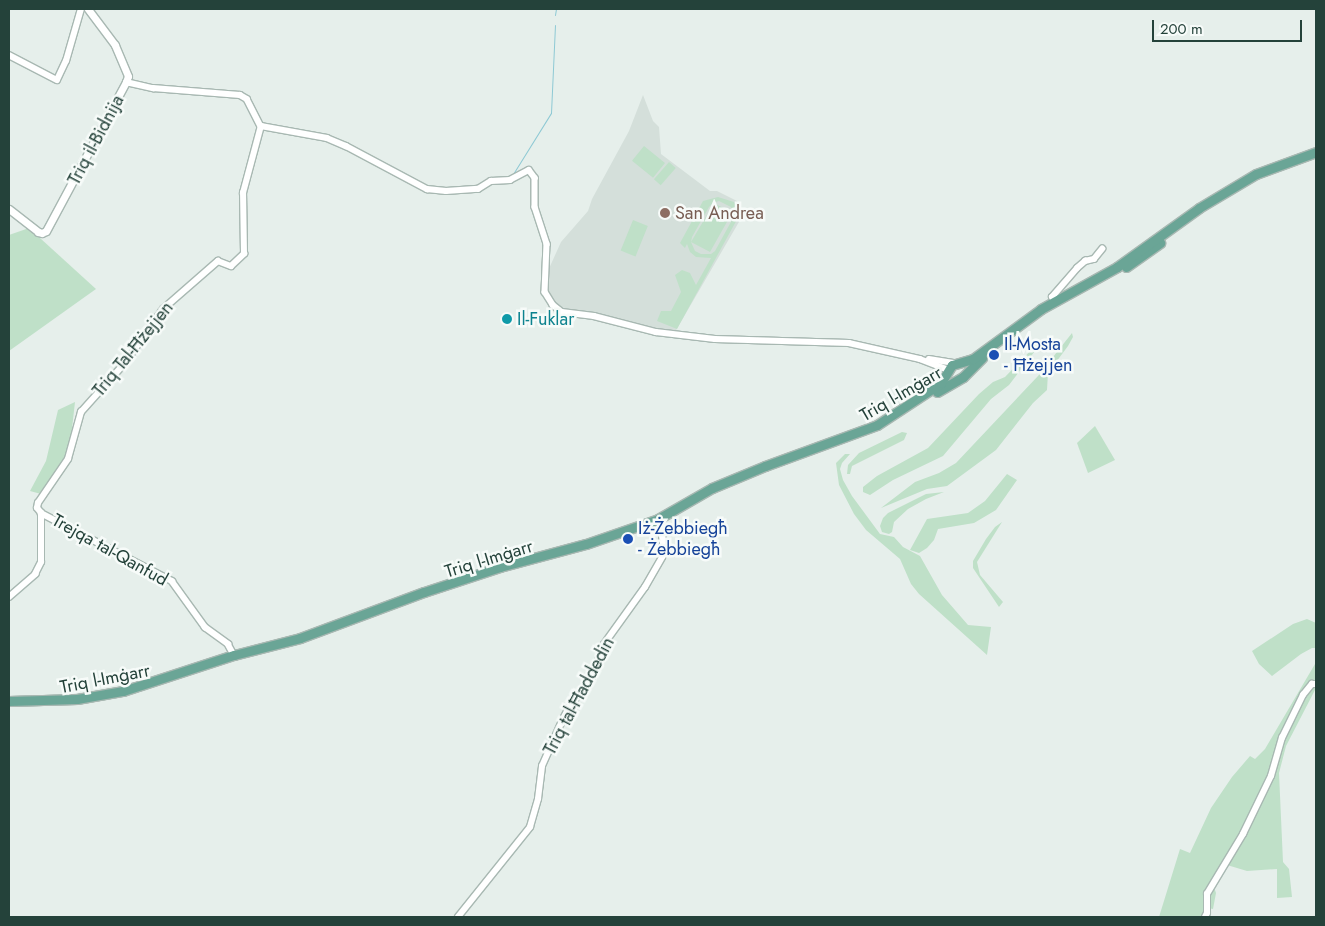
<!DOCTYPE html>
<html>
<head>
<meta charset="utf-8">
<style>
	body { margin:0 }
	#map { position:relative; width:1325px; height:926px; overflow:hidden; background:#e6efeb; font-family:Jost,sans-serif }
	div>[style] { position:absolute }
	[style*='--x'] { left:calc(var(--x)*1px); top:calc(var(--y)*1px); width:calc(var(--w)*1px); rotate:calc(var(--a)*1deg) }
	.built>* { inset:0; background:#d4dfda }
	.green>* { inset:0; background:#bfe0c8; transform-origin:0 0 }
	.stream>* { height:1px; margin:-0.5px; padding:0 0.5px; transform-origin:0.5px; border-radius:0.5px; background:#8ec9d4 }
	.roads { filter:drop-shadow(1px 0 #a8b8b2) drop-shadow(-1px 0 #a8b8b2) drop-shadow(0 1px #a8b8b2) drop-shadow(0 -1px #a8b8b2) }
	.minor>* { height:5.5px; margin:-2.75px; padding:0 2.75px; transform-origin:2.75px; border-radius:2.75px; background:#fff }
	.tertiary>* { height:7px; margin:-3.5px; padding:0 3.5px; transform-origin:3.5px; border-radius:3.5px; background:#fff }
	.primary>* { height:9px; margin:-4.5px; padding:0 4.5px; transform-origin:4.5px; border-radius:4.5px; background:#6aa596 }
	.dots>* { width:14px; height:14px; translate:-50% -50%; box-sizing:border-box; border:2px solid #f7fbf9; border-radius:50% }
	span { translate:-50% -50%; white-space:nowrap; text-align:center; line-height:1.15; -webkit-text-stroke:5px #f7fbf9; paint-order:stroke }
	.street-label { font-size:18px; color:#24423a }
	.education-label { font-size:18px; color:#785e54 }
	.left { translate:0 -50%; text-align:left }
	.culture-label { font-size:18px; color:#0d838f }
	.transit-label { font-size:18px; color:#164399 }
	.frame { position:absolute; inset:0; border:10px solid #24423a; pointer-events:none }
	.scale { position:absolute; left:1152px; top:20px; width:150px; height:22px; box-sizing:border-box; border:2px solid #24423a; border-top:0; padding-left:6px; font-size:15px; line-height:18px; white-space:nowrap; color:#24423a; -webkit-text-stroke:4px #f7fbf9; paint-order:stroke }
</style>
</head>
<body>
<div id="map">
	<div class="built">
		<i style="clip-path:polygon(643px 95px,653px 121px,659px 127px,661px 154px,710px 191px,717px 191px,737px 201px,743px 215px,675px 332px,556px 306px,549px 292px,547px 273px,561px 242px,588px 211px,592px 199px,629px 131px)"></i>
	</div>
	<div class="green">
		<i style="left:644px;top:146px;width:27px;height:19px;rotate:39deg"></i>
		<i style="left:669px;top:162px;width:9px;height:23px;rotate:41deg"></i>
		<i style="clip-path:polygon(evenodd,718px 197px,734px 202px,740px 214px,677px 329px,657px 321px,661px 311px,671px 311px,681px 292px,675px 275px,682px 270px,690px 273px,696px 285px,711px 258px,696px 257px,690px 252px,687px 244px,685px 248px,680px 243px,703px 201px,718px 197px,719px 201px,731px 207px,733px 214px,732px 220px,715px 251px,711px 254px,701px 254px,695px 251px,691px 242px,710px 252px,732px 213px,714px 203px,691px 242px,692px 237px,709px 207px,713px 203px,719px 201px)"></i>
		<i style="left:633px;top:220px;width:16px;height:33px;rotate:22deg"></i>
		<i style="clip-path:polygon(29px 228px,96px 289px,9px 351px,9px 235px)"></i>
		<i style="clip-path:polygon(1072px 333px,1073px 337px,1068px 346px,1048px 373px,1047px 390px,1033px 403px,996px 450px,947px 486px,927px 489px,881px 508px,915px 482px,939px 473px,956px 463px,1038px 376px)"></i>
		<i style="clip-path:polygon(1038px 343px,1041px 343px,1009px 385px,991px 399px,943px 456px,893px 480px,870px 495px,863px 492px,863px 487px,877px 476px,928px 448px,979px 394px,993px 382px,1005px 377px)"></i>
		<i style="clip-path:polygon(75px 402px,69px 455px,41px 494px,30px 491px,46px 461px,58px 410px)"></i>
		<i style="clip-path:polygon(1095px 426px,1115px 460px,1088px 473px,1077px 443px)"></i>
		<i style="clip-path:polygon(902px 432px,907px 433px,904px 440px,852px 466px,850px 474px,847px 474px,848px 465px,859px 453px)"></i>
		<i style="clip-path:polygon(845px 454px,850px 454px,842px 463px,840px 469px,843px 480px,852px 496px,880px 534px,894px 537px,903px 547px,920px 556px,942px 595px,968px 625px,991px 627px,987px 655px,919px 594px,911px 584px,900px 559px,866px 530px,854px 514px,839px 485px,836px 463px)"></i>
		<i style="clip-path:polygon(1007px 474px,1017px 480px,996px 510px,974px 523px,938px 529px,934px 540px,927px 548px,919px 553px,910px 550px,927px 519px,968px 513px,985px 501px)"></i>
		<i style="clip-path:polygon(944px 492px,926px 499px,908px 509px,894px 522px,892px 532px,889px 534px,882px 532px,880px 526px,883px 518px,888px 513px,926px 494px)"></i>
		<i style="clip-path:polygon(1002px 522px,977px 562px,980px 575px,1003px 602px,999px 607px,973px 568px,973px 561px,986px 539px,995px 527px)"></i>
		<i style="clip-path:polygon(1307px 619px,1316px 623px,1316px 648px,1312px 648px,1301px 654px,1272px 676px,1259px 664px,1252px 651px,1293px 624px)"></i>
		<i style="clip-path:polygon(1315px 664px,1316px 688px,1286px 746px,1279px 773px,1283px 862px,1289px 869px,1292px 897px,1277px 898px,1277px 869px,1247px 871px,1227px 865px,1214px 887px,1216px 893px,1213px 909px,1208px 908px,1210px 914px,1208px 917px,1159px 917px,1180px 849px,1190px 853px,1211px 808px,1232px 777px,1250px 756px,1255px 759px,1265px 749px)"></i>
	</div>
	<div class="stream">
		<i style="--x:555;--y:15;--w:6;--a:-81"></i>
		<i style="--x:513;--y:174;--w:72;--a:-58.1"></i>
		<i style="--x:551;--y:113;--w:88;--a:-87.4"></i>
	</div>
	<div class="roads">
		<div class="minor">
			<i style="--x:9;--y:55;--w:54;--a:27.5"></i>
			<i style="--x:57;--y:80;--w:21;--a:-65"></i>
			<i style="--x:66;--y:61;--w:54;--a:-73.9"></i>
			<i style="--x:126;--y:82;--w:28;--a:13"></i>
			<i style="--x:153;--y:88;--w:87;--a:4.6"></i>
			<i style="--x:240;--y:95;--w:8;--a:30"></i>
			<i style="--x:247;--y:99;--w:30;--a:63"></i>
			<i style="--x:261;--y:126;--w:67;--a:10.3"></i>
			<i style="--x:327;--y:138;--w:21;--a:23"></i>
			<i style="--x:346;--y:146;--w:92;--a:28"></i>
			<i style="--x:427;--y:189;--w:19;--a:6"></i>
			<i style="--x:446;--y:191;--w:32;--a:-4"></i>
			<i style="--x:478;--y:189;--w:15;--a:-32"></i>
			<i style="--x:491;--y:181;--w:19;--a:-3"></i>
			<i style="--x:510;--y:180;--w:21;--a:-28"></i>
			<i style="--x:529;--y:170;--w:10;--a:53"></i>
			<i style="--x:535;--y:178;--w:29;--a:90"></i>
			<i style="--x:535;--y:207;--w:39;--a:72"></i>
			<i style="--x:547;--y:244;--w:48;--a:92.4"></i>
			<i style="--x:545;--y:292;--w:15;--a:58"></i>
			<i style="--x:553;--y:305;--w:11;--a:38"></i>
			<i style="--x:562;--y:312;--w:32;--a:7"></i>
			<i style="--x:594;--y:316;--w:64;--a:14.5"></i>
			<i style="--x:656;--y:332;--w:59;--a:6.8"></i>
			<i style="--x:715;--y:339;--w:134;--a:1.7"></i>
			<i style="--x:849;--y:343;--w:73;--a:12.7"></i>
			<i style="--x:920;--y:359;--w:30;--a:21"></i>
			<i style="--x:1054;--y:301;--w:4;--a:-117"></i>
			<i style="--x:1052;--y:297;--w:38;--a:-49"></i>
			<i style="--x:1077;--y:268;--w:11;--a:-41"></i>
			<i style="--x:1085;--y:261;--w:9;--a:-13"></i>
			<i style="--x:1094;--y:259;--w:13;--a:-51"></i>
			<i style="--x:929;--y:359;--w:26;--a:9"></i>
			<i style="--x:41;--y:513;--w:6;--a:-129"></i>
			<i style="--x:37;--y:508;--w:5;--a:-79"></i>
			<i style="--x:38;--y:503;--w:53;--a:-55.7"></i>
			<i style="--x:68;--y:459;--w:49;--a:-74.5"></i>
			<i style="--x:81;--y:412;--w:66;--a:-48.1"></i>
			<i style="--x:125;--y:363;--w:66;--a:-54.9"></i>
			<i style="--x:163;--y:309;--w:73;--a:-41.1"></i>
			<i style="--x:218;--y:261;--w:14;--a:21"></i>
			<i style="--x:231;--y:266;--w:18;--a:-43"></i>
			<i style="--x:244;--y:254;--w:61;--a:-90.9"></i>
			<i style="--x:243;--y:193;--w:69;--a:-75"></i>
			<i style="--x:41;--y:513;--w:148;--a:27.4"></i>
			<i style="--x:172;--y:581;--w:57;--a:54.3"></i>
			<i style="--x:205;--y:627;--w:29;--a:36"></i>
			<i style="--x:228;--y:644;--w:13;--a:61"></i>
			<i style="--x:9;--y:597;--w:35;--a:-41"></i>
			<i style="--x:35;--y:574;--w:13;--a:-63"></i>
			<i style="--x:41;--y:562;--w:49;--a:-90"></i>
			<i style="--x:458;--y:917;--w:115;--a:-51.3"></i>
			<i style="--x:530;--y:827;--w:29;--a:-74"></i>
			<i style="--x:538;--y:799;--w:33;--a:-83"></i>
			<i style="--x:542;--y:766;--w:51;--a:-65.9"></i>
			<i style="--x:563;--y:719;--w:17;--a:-62"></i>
			<i style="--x:571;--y:704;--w:31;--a:-50"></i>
			<i style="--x:591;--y:680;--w:38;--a:-70"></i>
			<i style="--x:604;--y:644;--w:70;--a:-54.3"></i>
			<i style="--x:645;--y:587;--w:34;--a:-60"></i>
			<i style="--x:662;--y:557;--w:14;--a:-86"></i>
			<i style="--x:663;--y:543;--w:21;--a:-98"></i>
			<i style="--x:1205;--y:917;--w:4;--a:-63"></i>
			<i style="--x:1207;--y:913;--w:19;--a:-90"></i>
			<i style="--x:1207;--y:894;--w:70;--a:-59"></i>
			<i style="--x:1243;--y:834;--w:64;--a:-64.2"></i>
			<i style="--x:1271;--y:776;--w:40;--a:-74"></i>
			<i style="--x:1282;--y:738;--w:48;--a:-64"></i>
			<i style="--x:1303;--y:695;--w:14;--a:-51"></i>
			<i style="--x:1312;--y:684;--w:4;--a:0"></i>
		</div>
		<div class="tertiary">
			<i style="--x:9;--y:209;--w:37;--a:38"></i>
			<i style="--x:38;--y:232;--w:4;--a:14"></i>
			<i style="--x:42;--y:233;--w:4;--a:-27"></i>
			<i style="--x:46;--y:231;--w:169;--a:-61.8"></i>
			<i style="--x:126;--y:82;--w:6;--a:-72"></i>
			<i style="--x:128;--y:76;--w:34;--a:-113"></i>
			<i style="--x:115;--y:45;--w:45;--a:-126.9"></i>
		</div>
		<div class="primary">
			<i style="--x:1126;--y:267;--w:42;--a:-35.2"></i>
			<i style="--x:937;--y:392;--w:30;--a:-30"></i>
			<i style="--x:963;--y:377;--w:27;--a:-45"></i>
			<i style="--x:9;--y:701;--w:68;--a:-1.7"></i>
			<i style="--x:77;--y:699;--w:47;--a:-9.9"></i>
			<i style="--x:123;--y:691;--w:117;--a:-18"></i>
			<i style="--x:234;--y:655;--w:68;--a:-14.4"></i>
			<i style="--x:300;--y:638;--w:132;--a:-20.4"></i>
			<i style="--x:424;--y:592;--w:80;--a:-18.2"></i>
			<i style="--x:500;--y:567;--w:89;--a:-15"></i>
			<i style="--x:586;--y:544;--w:76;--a:-19.1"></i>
			<i style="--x:658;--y:519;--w:62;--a:-29.9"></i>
			<i style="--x:712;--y:488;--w:57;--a:-22.5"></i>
			<i style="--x:765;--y:466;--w:119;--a:-20.1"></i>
			<i style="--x:877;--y:425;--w:77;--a:-33.3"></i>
			<i style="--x:941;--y:383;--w:21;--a:-59"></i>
			<i style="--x:952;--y:365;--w:22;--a:-16"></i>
			<i style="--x:973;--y:359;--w:84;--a:-36.3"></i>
			<i style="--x:1041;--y:309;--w:87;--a:-28.9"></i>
			<i style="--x:1117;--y:267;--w:101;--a:-35.7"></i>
			<i style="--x:1199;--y:208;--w:66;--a:-30.8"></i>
			<i style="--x:1256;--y:174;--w:64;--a:-20.1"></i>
		</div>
	</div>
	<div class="dots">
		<i style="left:665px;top:213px;background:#8d6e63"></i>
		<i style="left:507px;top:319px;background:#0f9aa8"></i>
		<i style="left:994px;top:355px;background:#1a4fb4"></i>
		<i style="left:628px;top:539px;background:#1a4fb4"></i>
	</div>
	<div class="street-label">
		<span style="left:96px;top:140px;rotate:-62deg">Triq il-Bidnija</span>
		<span style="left:133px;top:349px;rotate:-51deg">Triq Tal-Ħżejjen</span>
		<span style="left:901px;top:394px;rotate:-30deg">Triq l-Imġarr</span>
		<span style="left:110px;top:550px;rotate:29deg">Trejqa tal-Qanfud</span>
		<span style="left:489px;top:559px;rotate:-17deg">Triq l-Imġarr</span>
		<span style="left:105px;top:679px;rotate:-11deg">Triq l-Imġarr</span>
		<span style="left:579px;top:696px;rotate:-62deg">Triq tal-Ħaddedin</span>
	</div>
	<div class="education-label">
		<span class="left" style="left:675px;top:213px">San Andrea</span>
	</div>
	<div class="culture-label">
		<span class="left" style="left:517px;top:319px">Il-Fuklar</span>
	</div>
	<div class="transit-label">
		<span class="left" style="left:1004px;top:355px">Il-Mosta<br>- Ħżejjen</span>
		<span class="left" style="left:638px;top:539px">Iż-Żebbiegħ<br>- Żebbiegħ</span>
	</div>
	<div class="frame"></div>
	<div class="scale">200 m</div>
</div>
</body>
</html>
